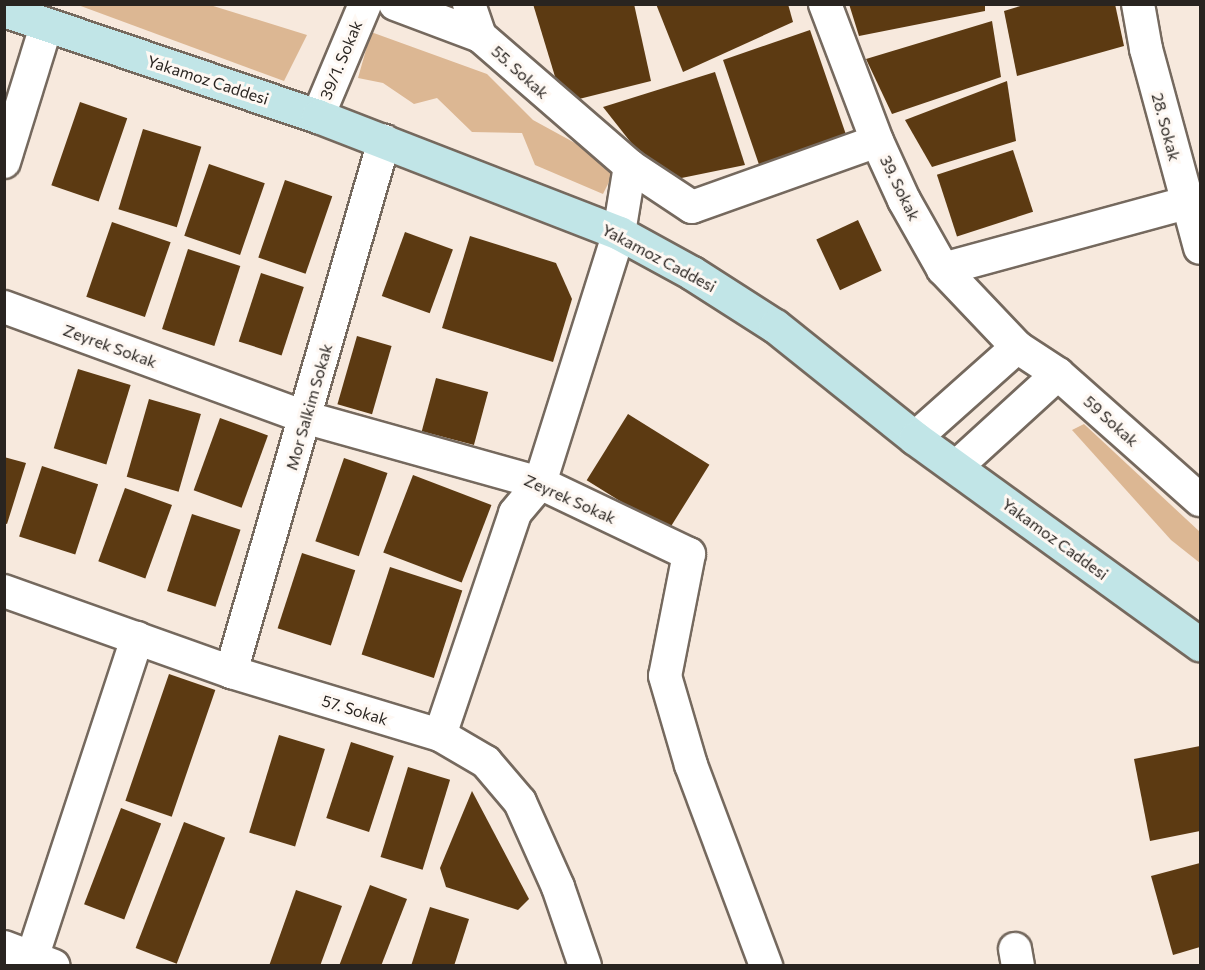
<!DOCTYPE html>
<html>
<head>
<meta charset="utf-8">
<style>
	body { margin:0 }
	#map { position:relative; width:1205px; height:970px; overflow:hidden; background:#f7e9dd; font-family:Commissioner,sans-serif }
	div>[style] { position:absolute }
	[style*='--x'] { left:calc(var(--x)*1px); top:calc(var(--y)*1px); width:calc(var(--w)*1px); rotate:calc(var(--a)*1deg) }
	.green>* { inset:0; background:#dcb793 }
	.building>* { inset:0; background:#5c3a12; transform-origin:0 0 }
	.roads { filter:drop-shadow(2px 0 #75695e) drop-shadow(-2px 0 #75695e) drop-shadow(0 2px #75695e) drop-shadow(0 -2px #75695e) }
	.street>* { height:32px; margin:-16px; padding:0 16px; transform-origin:16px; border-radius:16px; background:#fff }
	.secondary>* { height:33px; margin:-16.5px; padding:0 16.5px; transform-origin:16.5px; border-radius:16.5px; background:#c1e5e7 }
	span { translate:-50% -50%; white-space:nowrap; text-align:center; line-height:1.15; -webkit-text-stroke:6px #fef8f3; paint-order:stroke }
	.street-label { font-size:16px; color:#292420 }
	.frame { position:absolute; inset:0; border:6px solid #292420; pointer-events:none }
</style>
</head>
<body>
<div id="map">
	<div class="green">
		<i style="clip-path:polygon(78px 5px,210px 5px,307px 35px,284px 81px)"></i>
		<i style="clip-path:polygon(371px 32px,487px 74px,533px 120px,617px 166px,603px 194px,535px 165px,522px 133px,472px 132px,437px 98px,414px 104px,383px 83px,358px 78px)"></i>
		<i style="clip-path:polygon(1084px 424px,1200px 532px,1200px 563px,1171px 540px,1072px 430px)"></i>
	</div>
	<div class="building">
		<i style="clip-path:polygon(533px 4px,634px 4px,651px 81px,563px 103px)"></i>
		<i style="clip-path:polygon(656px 4px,788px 4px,793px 22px,683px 72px)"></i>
		<i style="clip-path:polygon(849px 4px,985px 4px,985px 11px,859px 36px)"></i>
		<i style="clip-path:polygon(1027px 4px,1115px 4px,1124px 46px,1017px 76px,1004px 11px)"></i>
		<i style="clip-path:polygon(992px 21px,1001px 77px,892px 114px,866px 59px)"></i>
		<i style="left:810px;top:30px;width:115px;height:92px;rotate:71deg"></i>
		<i style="clip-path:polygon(715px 72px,745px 165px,662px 182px,603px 107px)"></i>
		<i style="clip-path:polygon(1007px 81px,1016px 141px,932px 167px,905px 120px)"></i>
		<i style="left:80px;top:102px;width:50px;height:88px;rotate:19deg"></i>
		<i style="left:143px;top:129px;width:61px;height:84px;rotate:17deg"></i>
		<i style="left:1013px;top:150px;width:65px;height:80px;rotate:72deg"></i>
		<i style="left:209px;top:164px;width:59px;height:76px;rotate:19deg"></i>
		<i style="left:285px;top:180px;width:50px;height:82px;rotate:19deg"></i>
		<i style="left:858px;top:220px;width:56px;height:46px;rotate:65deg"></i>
		<i style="left:112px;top:222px;width:62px;height:79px;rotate:19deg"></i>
		<i style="left:405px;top:232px;width:51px;height:68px;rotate:20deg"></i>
		<i style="clip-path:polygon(470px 236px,556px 263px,572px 299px,553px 362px,442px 328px)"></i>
		<i style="left:188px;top:249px;width:55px;height:84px;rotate:18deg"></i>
		<i style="left:261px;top:273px;width:45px;height:72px;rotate:18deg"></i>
		<i style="left:357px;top:336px;width:36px;height:71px;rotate:16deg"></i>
		<i style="left:78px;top:369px;width:55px;height:83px;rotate:17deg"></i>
		<i style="left:436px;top:378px;width:54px;height:55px;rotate:15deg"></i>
		<i style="left:149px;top:399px;width:54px;height:81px;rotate:16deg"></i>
		<i style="left:628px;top:414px;width:96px;height:78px;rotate:32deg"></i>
		<i style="left:220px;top:418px;width:51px;height:77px;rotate:20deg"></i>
		<i style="clip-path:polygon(4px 457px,26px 463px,7px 524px,4px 523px)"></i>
		<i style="left:344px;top:458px;width:46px;height:88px;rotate:19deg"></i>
		<i style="left:42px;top:466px;width:59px;height:74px;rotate:18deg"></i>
		<i style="left:413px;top:475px;width:84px;height:83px;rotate:21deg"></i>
		<i style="left:125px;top:488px;width:50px;height:78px;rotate:20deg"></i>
		<i style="left:192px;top:514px;width:51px;height:81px;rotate:18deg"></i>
		<i style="left:302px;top:553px;width:56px;height:79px;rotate:18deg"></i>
		<i style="left:390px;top:567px;width:76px;height:92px;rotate:18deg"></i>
		<i style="left:169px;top:674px;width:49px;height:134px;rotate:19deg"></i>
		<i style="left:279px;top:735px;width:48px;height:102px;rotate:17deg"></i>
		<i style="left:351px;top:742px;width:45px;height:80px;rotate:18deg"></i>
		<i style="clip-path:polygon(1200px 746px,1200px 831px,1150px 841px,1134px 759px)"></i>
		<i style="left:408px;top:767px;width:44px;height:94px;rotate:17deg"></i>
		<i style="clip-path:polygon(472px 791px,529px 899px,518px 910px,446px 887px,440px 868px)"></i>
		<i style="left:121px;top:808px;width:43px;height:103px;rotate:21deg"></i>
		<i style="left:184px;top:822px;width:44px;height:135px;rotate:21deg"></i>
		<i style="clip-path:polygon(1200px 863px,1200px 947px,1173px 955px,1151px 876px)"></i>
		<i style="clip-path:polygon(370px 885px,407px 899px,381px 966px,339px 966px)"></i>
		<i style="clip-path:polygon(296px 890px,342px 906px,320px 966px,269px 966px)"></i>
		<i style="clip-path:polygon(430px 907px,469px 919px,454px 966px,411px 966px)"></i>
	</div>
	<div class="roads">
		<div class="street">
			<i style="--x:395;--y:4;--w:91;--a:20.6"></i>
			<i style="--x:480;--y:36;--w:198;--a:40.9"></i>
			<i style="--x:469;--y:4;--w:34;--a:71"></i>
			<i style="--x:825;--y:4;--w:147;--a:69.2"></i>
			<i style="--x:877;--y:141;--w:65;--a:65.4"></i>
			<i style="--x:904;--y:200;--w:79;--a:60.5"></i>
			<i style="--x:943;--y:269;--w:108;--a:46.5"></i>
			<i style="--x:1017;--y:347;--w:49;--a:33.4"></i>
			<i style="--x:1058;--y:374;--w:190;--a:41.6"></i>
			<i style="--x:1138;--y:4;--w:46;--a:79.9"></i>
			<i style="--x:1146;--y:49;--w:206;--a:74.8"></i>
			<i style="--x:318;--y:116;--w:121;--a:-67.2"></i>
			<i style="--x:4;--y:162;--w:142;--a:-72.8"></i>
			<i style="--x:943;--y:269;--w:266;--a:-15.2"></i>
			<i style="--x:4;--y:307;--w:323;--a:20.1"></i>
			<i style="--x:307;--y:418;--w:242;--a:15.6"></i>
			<i style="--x:540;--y:483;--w:165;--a:25.5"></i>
			<i style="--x:689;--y:554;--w:124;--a:101.1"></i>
			<i style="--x:665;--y:676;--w:93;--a:73.7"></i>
			<i style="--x:691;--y:765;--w:215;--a:69.5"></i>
			<i style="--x:915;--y:438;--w:137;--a:-41.7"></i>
			<i style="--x:956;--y:467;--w:138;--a:-42.4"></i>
			<i style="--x:4;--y:591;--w:241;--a:19.6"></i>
			<i style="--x:231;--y:672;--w:218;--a:16.8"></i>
			<i style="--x:440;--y:735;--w:53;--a:30.4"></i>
			<i style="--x:486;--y:762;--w:52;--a:49.6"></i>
			<i style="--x:520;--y:802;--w:93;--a:65.9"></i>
			<i style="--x:558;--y:887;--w:83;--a:71.1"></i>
			<i style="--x:231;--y:672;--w:553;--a:-73.93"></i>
			<i style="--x:440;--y:735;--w:234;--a:-71.3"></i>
			<i style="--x:515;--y:513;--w:39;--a:-50"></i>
			<i style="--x:540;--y:483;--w:262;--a:-72.5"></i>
			<i style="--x:619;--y:233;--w:68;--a:-80.7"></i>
			<i style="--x:630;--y:166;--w:74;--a:33.5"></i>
			<i style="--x:692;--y:207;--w:196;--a:-19.6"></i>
			<i style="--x:4;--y:947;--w:53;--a:20.8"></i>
			<i style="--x:1015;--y:949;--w:17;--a:80"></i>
			<i style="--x:32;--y:958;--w:337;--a:-71.8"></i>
		</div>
		<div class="secondary">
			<i style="--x:4;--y:10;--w:331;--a:18.7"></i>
			<i style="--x:318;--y:116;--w:323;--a:21.2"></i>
			<i style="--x:619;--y:233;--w:83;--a:28.7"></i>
			<i style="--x:692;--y:273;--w:98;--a:32.6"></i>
			<i style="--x:775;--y:326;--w:179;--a:38.7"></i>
			<i style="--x:915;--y:438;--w:352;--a:35.9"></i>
		</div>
	</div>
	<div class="street-label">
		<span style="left:341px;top:60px;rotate:-67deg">39/1. Sokak</span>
		<span style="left:520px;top:72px;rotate:42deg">55. Sokak</span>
		<span style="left:208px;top:80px;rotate:18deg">Yakamoz Caddesi</span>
		<span style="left:1166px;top:127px;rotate:75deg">28. Sokak</span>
		<span style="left:900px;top:188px;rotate:64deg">39. Sokak</span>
		<span style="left:659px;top:258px;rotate:28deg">Yakamoz Caddesi</span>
		<span style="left:110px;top:346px;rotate:20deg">Zeyrek Sokak</span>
		<span style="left:309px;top:407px;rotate:-74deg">Mor Salkim Sokak</span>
		<span style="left:1111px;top:421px;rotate:42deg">59 Sokak</span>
		<span style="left:570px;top:499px;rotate:24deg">Zeyrek Sokak</span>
		<span style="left:1055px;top:539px;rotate:36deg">Yakamoz Caddesi</span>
		<span style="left:355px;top:710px;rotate:17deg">57. Sokak</span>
	</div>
	<div class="frame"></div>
</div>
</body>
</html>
